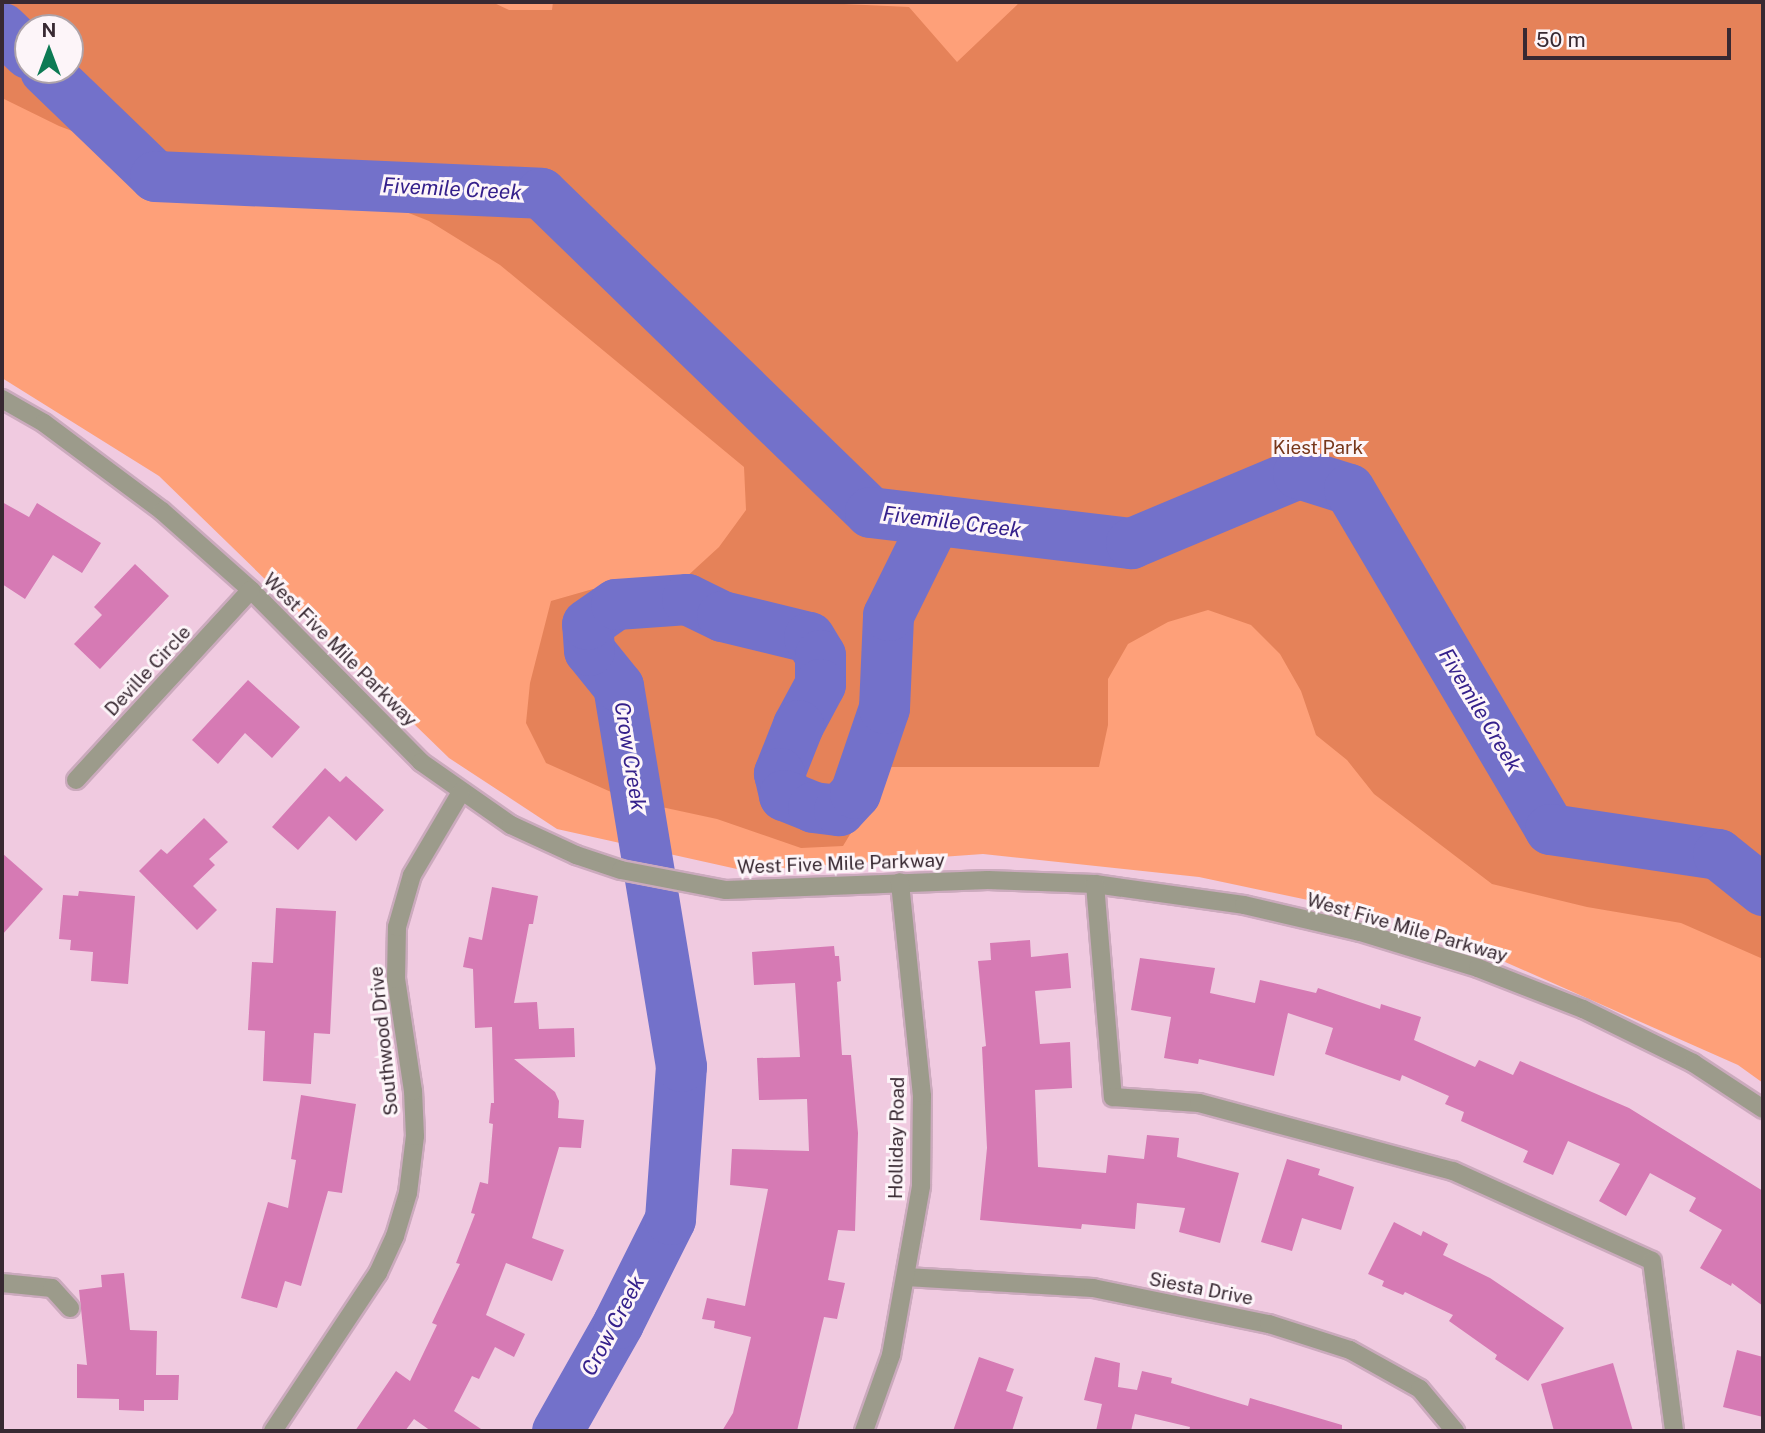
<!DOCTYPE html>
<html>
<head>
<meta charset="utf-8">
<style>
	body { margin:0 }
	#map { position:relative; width:1765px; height:1433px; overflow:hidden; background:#f0cae0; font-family:"Public Sans",sans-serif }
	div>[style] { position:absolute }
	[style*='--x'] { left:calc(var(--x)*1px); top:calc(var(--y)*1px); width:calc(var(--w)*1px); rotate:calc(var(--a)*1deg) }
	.green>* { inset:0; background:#fea079 }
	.forest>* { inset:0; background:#e58259 }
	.river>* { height:51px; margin:-25.5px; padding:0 25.5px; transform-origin:25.5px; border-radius:25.5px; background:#7371ca }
	.building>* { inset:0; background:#d67ab4 }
	.roads { filter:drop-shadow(2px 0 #cbaabd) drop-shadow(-2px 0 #cbaabd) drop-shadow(0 2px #cbaabd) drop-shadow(0 -2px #cbaabd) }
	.minor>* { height:18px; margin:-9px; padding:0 9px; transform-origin:9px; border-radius:9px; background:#9c9b8b }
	span { translate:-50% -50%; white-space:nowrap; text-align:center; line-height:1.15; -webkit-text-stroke:6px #fdf5f9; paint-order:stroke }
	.park-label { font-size:19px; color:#77371b }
	.street-label { font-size:19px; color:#382932 }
	.water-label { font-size:21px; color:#35208b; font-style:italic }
	.frame { position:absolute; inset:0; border:4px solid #382932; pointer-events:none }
	.north { position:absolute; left:14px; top:14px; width:70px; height:70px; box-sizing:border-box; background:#fdf5f9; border:2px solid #aea3a9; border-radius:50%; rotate:0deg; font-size:19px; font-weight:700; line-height:28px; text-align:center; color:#382932 }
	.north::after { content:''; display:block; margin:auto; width:24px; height:32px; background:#0d7a54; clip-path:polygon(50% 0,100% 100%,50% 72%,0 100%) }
	.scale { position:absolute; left:1523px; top:28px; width:208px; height:32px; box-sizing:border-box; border:4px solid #382932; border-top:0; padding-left:9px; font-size:21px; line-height:24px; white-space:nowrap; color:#382932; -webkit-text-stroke:5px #fdf5f9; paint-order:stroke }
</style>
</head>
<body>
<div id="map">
	<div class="green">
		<i style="clip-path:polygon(evenodd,2px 2px,1763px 2px,1763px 1083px,1738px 1065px,1417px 923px,1199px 877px,983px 854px,746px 871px,557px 829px,449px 758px,159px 476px,2px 378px,2px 2px,28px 28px,70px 28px,70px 70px,28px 70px,28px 28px)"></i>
	</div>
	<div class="forest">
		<i style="clip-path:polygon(evenodd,2px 2px,492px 2px,509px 10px,552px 10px,553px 2px,800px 2px,909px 7px,957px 62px,1020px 2px,1763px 2px,1763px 959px,1681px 923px,1587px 907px,1492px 884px,1374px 794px,1347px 760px,1316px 735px,1301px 691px,1280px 654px,1251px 625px,1208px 610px,1168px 622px,1128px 644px,1108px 679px,1108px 725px,1099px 767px,879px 767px,866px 808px,843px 846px,801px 848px,717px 819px,629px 800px,546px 763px,526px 723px,530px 683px,551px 601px,593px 589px,639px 589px,683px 580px,719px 547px,746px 510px,744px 467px,500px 265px,429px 221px,391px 206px,265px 191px,183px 173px,59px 126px,2px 98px,2px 2px,28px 28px,70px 28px,70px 70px,28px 70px,28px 28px)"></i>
	</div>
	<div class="river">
		<i style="--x:2;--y:28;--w:36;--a:44"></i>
		<i style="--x:45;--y:70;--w:153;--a:43.9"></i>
		<i style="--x:155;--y:176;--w:386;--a:2.5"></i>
		<i style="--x:541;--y:193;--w:458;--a:44.1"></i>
		<i style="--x:870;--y:512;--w:263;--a:6.8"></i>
		<i style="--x:1131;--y:543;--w:181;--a:-22.7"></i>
		<i style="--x:1298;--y:473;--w:53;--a:17.4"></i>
		<i style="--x:1349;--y:489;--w:395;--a:59.4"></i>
		<i style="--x:1550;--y:829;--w:170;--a:8.5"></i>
		<i style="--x:1718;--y:854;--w:58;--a:38.7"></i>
		<i style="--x:557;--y:1431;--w:124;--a:-60.5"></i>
		<i style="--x:618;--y:1323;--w:116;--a:-63.4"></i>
		<i style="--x:670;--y:1219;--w:153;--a:-85.9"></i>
		<i style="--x:681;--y:1066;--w:385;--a:-99.4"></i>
		<i style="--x:618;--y:686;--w:46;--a:-128.9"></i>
		<i style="--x:589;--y:650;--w:26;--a:-94"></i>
		<i style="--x:587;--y:624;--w:35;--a:-35"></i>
		<i style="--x:616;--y:604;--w:71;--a:-4"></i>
		<i style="--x:687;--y:599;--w:39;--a:26"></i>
		<i style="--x:722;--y:616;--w:89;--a:13.6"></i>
		<i style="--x:809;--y:637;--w:21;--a:59"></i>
		<i style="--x:820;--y:655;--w:29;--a:90"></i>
		<i style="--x:820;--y:684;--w:47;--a:118.2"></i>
		<i style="--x:798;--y:725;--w:52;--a:111.6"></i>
		<i style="--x:779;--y:773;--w:23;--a:77"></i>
		<i style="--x:784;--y:795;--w:31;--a:22"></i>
		<i style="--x:813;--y:807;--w:26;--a:7"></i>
		<i style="--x:839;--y:810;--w:23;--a:-47"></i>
		<i style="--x:855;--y:793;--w:90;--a:-71.2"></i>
		<i style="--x:884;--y:708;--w:93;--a:-87.5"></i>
		<i style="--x:888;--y:615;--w:106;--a:-63.7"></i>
	</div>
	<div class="building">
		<i style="clip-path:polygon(2px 502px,29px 517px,37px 503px,101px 543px,82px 573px,53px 555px,25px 599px,2px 584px)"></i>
		<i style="clip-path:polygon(135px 564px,169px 596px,100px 669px,74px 644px,102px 615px,94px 607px)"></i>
		<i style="clip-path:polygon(248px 680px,300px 727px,272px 758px,245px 733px,218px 764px,192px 740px)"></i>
		<i style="clip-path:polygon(325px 768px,340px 782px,346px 776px,384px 810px,356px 841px,329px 816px,298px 850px,272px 827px)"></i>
		<i style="clip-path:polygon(204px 818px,228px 842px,209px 859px,215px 865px,193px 886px,217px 910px,197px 930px,139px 871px,161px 849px,167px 854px)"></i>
		<i style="clip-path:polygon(2px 853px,43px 889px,2px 935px)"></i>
		<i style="clip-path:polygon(492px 887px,538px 896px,533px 924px,529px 924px,514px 1003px,537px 1002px,539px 1029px,574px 1028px,575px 1057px,514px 1059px,555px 1092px,559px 1101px,558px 1118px,584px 1120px,581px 1148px,559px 1147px,532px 1238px,564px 1250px,552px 1281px,506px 1263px,486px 1315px,525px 1334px,514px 1357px,495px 1347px,479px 1379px,472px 1376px,454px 1411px,484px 1431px,431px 1431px,414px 1419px,405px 1431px,355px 1431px,396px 1371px,410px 1381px,437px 1325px,432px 1323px,460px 1264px,456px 1263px,475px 1214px,471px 1213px,480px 1182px,488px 1184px,493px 1124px,489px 1123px,491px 1103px,494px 1103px,492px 1027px,475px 1028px,473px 969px,463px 967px,469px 937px,482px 940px)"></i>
		<i style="clip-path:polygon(79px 891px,135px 896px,128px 984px,91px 981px,93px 952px,70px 950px,71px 940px,59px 939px,63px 895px,78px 896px)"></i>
		<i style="clip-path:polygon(276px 908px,336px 911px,330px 1034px,314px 1033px,311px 1084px,263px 1081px,265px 1031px,248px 1030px,252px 962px,273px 963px)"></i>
		<i style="clip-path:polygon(1030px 940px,1031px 957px,1068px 953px,1071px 988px,1035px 991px,1040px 1044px,1070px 1042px,1072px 1088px,1035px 1090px,1038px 1167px,1106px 1173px,1108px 1155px,1144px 1159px,1147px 1135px,1179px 1138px,1177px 1157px,1239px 1173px,1220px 1243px,1179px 1232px,1185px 1208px,1137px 1203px,1135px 1229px,1082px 1224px,1081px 1229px,980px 1220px,987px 1148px,982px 1047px,986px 1046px,978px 961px,991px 960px,990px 943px)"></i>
		<i style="clip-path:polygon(834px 946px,835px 956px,839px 956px,841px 981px,837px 982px,842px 1055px,851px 1055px,858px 1133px,855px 1231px,838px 1230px,828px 1280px,845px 1283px,837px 1319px,824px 1317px,797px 1431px,722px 1431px,733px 1413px,751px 1337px,714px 1328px,715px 1321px,702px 1319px,707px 1298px,745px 1306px,768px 1189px,730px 1185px,732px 1149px,809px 1151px,807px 1099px,759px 1100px,757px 1058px,800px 1057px,795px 983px,754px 985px,752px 952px)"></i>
		<i style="clip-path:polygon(1140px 958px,1215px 968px,1210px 993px,1255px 1003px,1260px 980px,1316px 993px,1318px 988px,1380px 1009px,1381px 1004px,1421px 1017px,1414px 1040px,1475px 1067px,1479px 1060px,1513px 1075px,1520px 1061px,1629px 1108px,1763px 1191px,1763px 1306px,1732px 1283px,1731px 1286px,1700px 1268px,1722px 1230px,1689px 1211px,1696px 1198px,1650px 1173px,1626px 1216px,1599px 1201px,1620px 1164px,1568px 1141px,1553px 1175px,1523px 1162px,1528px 1151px,1461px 1121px,1464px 1112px,1445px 1104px,1449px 1096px,1402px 1075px,1400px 1081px,1325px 1054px,1333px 1028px,1288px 1013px,1274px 1076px,1199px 1059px,1198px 1064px,1164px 1058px,1171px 1017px,1131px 1010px)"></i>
		<i style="clip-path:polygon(301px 1095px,356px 1104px,342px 1193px,328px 1191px,301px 1286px,285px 1281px,277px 1308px,241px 1298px,268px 1202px,288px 1208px,296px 1160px,291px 1159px)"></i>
		<i style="clip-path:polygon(1287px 1159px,1320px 1169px,1318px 1175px,1354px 1187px,1341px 1230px,1302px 1218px,1292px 1251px,1261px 1242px)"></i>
		<i style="clip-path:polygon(1394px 1222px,1421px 1236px,1423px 1231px,1448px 1244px,1443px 1255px,1490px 1278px,1564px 1328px,1528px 1381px,1495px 1359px,1497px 1355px,1449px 1321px,1453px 1315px,1405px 1292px,1403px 1295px,1382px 1286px,1384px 1281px,1368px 1274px)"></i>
		<i style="clip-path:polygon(124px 1273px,130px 1330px,157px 1331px,156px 1375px,179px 1375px,178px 1400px,144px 1400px,144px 1411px,119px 1410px,119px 1399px,77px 1398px,77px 1364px,87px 1365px,79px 1290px,102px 1287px,101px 1275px)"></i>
		<i style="clip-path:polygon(1737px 1350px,1763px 1357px,1763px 1417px,1723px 1407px)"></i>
		<i style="clip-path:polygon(979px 1357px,1014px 1369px,1006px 1391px,1023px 1397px,1012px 1431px,953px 1431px)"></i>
		<i style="clip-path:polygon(1095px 1357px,1120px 1363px,1118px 1387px,1137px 1390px,1142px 1371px,1172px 1378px,1171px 1383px,1248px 1406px,1250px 1398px,1342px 1425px,1342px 1431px,1189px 1431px,1190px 1427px,1135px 1414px,1131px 1431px,1096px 1431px,1102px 1404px,1084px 1400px)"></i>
		<i style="clip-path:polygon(1613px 1363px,1633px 1431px,1554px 1431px,1541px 1384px)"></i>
	</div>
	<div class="roads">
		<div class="minor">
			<i style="--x:2;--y:399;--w:48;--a:29.7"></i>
			<i style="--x:44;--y:423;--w:147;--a:36.7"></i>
			<i style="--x:162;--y:511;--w:119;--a:41.6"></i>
			<i style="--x:251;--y:590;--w:242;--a:45.3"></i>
			<i style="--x:421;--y:762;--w:110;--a:35"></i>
			<i style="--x:511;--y:825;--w:72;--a:24.8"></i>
			<i style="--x:576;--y:855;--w:47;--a:18.4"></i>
			<i style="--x:621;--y:870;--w:107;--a:10.8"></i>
			<i style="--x:726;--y:890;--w:262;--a:-2.2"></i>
			<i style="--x:988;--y:880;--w:107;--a:2.1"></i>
			<i style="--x:1095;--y:884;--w:150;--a:8"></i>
			<i style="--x:1244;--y:905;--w:119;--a:13.1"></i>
			<i style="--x:1360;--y:932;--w:123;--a:17"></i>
			<i style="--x:1478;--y:968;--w:113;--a:21.3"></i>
			<i style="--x:1583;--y:1009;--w:123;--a:26.1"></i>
			<i style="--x:1693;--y:1063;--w:84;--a:33.3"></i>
			<i style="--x:76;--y:780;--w:258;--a:-47.4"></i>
			<i style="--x:1095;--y:884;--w:214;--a:85.2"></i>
			<i style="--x:1113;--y:1097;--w:86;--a:4"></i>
			<i style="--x:1199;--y:1103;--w:263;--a:15"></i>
			<i style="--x:1453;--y:1171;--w:218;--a:24.3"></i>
			<i style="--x:1652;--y:1261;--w:171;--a:82.6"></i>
			<i style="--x:906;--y:1277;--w:187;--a:3.4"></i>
			<i style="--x:1093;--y:1288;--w:180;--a:11.6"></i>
			<i style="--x:1269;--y:1324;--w:85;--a:17.8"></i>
			<i style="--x:1350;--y:1350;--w:80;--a:29.1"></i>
			<i style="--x:1420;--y:1389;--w:55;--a:50.2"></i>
			<i style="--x:2;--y:1283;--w:50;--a:5.7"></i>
			<i style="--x:52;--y:1288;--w:27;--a:48"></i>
			<i style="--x:273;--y:1431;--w:190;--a:-56.4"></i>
			<i style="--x:378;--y:1273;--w:41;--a:-65.3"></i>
			<i style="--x:395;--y:1236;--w:45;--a:-73.2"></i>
			<i style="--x:408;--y:1193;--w:57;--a:-83"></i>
			<i style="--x:415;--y:1136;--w:45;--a:-92.5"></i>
			<i style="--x:413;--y:1091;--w:113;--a:-98.6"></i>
			<i style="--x:396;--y:979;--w:52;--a:-88.9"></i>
			<i style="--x:397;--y:927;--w:54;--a:-73.9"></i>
			<i style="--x:412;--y:875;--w:96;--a:-59.4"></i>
			<i style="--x:864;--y:1431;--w:81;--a:-70.4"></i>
			<i style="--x:891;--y:1355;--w:172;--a:-79.9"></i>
			<i style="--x:921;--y:1186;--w:90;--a:-89.4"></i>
			<i style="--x:922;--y:1096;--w:215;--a:-95.9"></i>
		</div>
	</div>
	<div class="park-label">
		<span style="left:1318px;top:448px">Kiest Park</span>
	</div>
	<div class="street-label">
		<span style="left:340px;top:650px;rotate:45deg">West Five Mile Parkway</span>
		<span style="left:148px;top:671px;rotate:-47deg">Deville Circle</span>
		<span style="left:841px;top:864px;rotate:-2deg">West Five Mile Parkway</span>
		<span style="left:1407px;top:928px;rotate:16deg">West Five Mile Parkway</span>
		<span style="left:384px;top:1041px;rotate:-96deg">Southwood Drive</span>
		<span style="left:897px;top:1138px;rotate:-89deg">Holliday Road</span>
		<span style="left:1201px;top:1289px;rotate:11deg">Siesta Drive</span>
	</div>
	<div class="water-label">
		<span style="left:452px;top:189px;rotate:3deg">Fivemile Creek</span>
		<span style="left:952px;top:522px;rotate:7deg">Fivemile Creek</span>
		<span style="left:1480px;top:710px;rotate:59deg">Fivemile Creek</span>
		<span style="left:630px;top:756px;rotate:81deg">Crow Creek</span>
		<span style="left:613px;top:1326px;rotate:-62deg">Crow Creek</span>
	</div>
	<div class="frame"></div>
	<div class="north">N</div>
	<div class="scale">50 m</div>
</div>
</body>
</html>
